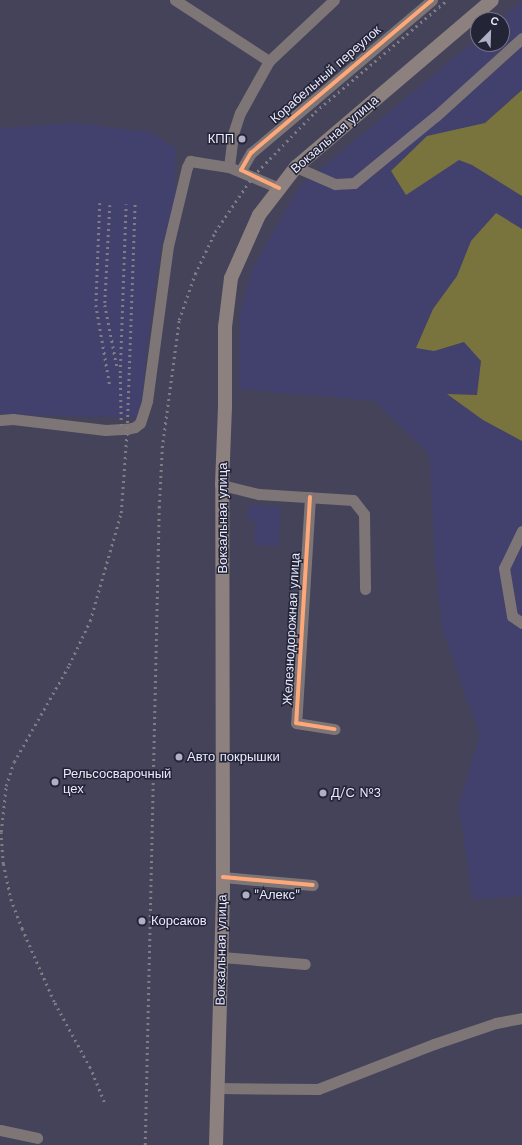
<!DOCTYPE html>
<html>
<head>
<meta charset="utf-8">
<style>
	body { margin:0 }
	#map { position:relative; width:522px; height:1145px; overflow:hidden; background:#44435a; font-family:"Work Sans",sans-serif }
	div>[style] { position:absolute }
	[style*='--x'] { left:calc(var(--x)*1px); top:calc(var(--y)*1px); width:calc(var(--w)*1px); rotate:calc(var(--a)*1deg) }
	.built>* { inset:0; background:#42406c }
	.forest>* { inset:0; background:#79743d }
	.minor>* { height:11px; margin:-5.5px; padding:0 5.5px; transform-origin:5.5px; border-radius:5.5px; background:#7e7576 }
	.major>* { height:14px; margin:-7px; padding:0 7px; transform-origin:7px; border-radius:7px; background:#8d817f }
	.rail>* { height:2.5px; margin-top:-1.25px; transform-origin:0; background:repeating-linear-gradient(90deg,#807c83 0 2px,transparent 0 6px) }
	.cycleway>* { height:4px; margin:-2px; padding:0 2px; transform-origin:2px; border-radius:2px; background:#fea87a }
	.dots>* { width:11px; height:11px; translate:-50% -50%; box-sizing:border-box; border:2px solid #242437; border-radius:50% }
	span { translate:-50% -50%; white-space:nowrap; text-align:center; line-height:1.15; -webkit-text-stroke:3px #242437; paint-order:stroke }
	.street-label { font-size:13px; color:#e9eafe }
	.poi-label { font-size:13px; color:#e9eafe }
	.right { translate:-100% -50%; text-align:right }
	.left { translate:0 -50%; text-align:left }
	.north { position:absolute; left:470px; top:12px; width:40px; height:40px; box-sizing:border-box; background:#242437; border:1px solid #737387; border-radius:50%; rotate:23deg; font-size:11px; font-weight:700; line-height:16px; text-align:center; color:#e9eafe }
	.north::after { content:''; display:block; margin:auto; width:14px; height:18px; background:#afb0c5; clip-path:polygon(50% 0,100% 100%,50% 72%,0 100%) }
</style>
</head>
<body>
<div id="map">
	<div class="built">
		<i style="clip-path:polygon(522px 1px,522px 896px,472px 900px,459px 803px,480px 736px,443px 631px,434px 554px,430px 455px,375px 401px,239px 389px,240px 313px,252px 269px,299px 187px,478px 38px,478px 44px,502px 44px,502px 20px,499px 20px)"></i>
		<i style="clip-path:polygon(72px 123px,150px 132px,176px 149px,174px 210px,161px 245px,146px 355px,141px 418px,0 414px,0 128px)"></i>
		<i style="clip-path:polygon(249px 505px,280px 507px,279px 546px,254px 545px,256px 521px,248px 521px)"></i>
	</div>
	<div class="forest">
		<i style="clip-path:polygon(522px 90px,522px 196px,472px 165px,459px 160px,406px 195px,391px 171px,427px 136px,485px 123px)"></i>
		<i style="clip-path:polygon(496px 213px,522px 229px,522px 441px,483px 420px,447px 394px,477px 395px,481px 361px,464px 342px,434px 351px,416px 348px,433px 309px,457px 276px,471px 241px)"></i>
	</div>
	<div class="minor">
		<i style="--x:175;--y:0;--w:112;--a:33"></i>
		<i style="--x:296;--y:167;--w:43;--a:23.6"></i>
		<i style="--x:335;--y:184;--w:19;--a:-3"></i>
		<i style="--x:354;--y:183;--w:106;--a:-39.3"></i>
		<i style="--x:436;--y:116;--w:116;--a:-42.2"></i>
		<i style="--x:241;--y:170;--w:20;--a:-60"></i>
		<i style="--x:251;--y:153;--w:237;--a:-40.2"></i>
		<i style="--x:279;--y:188;--w:54;--a:-157.2"></i>
		<i style="--x:229;--y:167;--w:33;--a:-83"></i>
		<i style="--x:233;--y:134;--w:22;--a:-72"></i>
		<i style="--x:240;--y:113;--w:60;--a:-60.9"></i>
		<i style="--x:269;--y:61;--w:89;--a:-43.2"></i>
		<i style="--x:0;--y:420;--w:13;--a:-4"></i>
		<i style="--x:13;--y:419;--w:93;--a:6.8"></i>
		<i style="--x:105;--y:430;--w:22;--a:-3"></i>
		<i style="--x:127;--y:429;--w:8;--a:-14"></i>
		<i style="--x:135;--y:427;--w:6;--a:-39"></i>
		<i style="--x:140;--y:423;--w:23;--a:-72"></i>
		<i style="--x:147;--y:401;--w:156;--a:-82.3"></i>
		<i style="--x:168;--y:246;--w:81;--a:-76.5"></i>
		<i style="--x:187;--y:167;--w:7;--a:-63"></i>
		<i style="--x:190;--y:161;--w:39;--a:9"></i>
		<i style="--x:222;--y:485;--w:38;--a:14"></i>
		<i style="--x:259;--y:494;--w:94;--a:3.7"></i>
		<i style="--x:353;--y:500;--w:18;--a:52"></i>
		<i style="--x:364;--y:514;--w:75;--a:89.2"></i>
		<i style="--x:310;--y:497;--w:226;--a:93.5"></i>
		<i style="--x:296;--y:723;--w:39;--a:9"></i>
		<i style="--x:522;--y:531;--w:41;--a:115.9"></i>
		<i style="--x:504;--y:568;--w:49;--a:80.5"></i>
		<i style="--x:512;--y:616;--w:12;--a:35"></i>
		<i style="--x:223;--y:877;--w:90;--a:5.1"></i>
		<i style="--x:222;--y:957;--w:83;--a:4.8"></i>
		<i style="--x:217;--y:1088;--w:101;--a:0.6"></i>
		<i style="--x:318;--y:1089;--w:124;--a:-21.2"></i>
		<i style="--x:434;--y:1044;--w:65;--a:-18.7"></i>
		<i style="--x:496;--y:1023;--w:26;--a:-11"></i>
		<i style="--x:0;--y:1130;--w:38;--a:12"></i>
	</div>
	<div class="major">
		<i style="--x:216;--y:1145;--w:244;--a:-88.4"></i>
		<i style="--x:223;--y:901;--w:416;--a:-90.1"></i>
		<i style="--x:222;--y:485;--w:78;--a:-87.8"></i>
		<i style="--x:225;--y:407;--w:80;--a:-90"></i>
		<i style="--x:225;--y:327;--w:49;--a:-83"></i>
		<i style="--x:231;--y:278;--w:69;--a:-66"></i>
		<i style="--x:259;--y:215;--w:61;--a:-52.4"></i>
		<i style="--x:296;--y:167;--w:257;--a:-40.4"></i>
	</div>
	<div class="rail">
		<i style="--x:100;--y:203;--w:102;--a:92.2"></i>
		<i style="--x:96;--y:305;--w:82;--a:80.2"></i>
		<i style="--x:110;--y:205;--w:100;--a:92.9"></i>
		<i style="--x:105;--y:305;--w:63;--a:79"></i>
		<i style="--x:121;--y:426;--w:53;--a:-91.1"></i>
		<i style="--x:120;--y:373;--w:169;--a:-88"></i>
		<i style="--x:104;--y:1102;--w:37;--a:-112"></i>
		<i style="--x:90;--y:1068;--w:75;--a:-118.6"></i>
		<i style="--x:54;--y:1002;--w:80;--a:-113.7"></i>
		<i style="--x:22;--y:929;--w:30;--a:-111"></i>
		<i style="--x:11;--y:901;--w:38;--a:-102"></i>
		<i style="--x:3;--y:864;--w:32;--a:-94"></i>
		<i style="--x:1;--y:832;--w:46;--a:-83.8"></i>
		<i style="--x:6;--y:786;--w:25;--a:-72"></i>
		<i style="--x:14;--y:762;--w:112;--a:-60.4"></i>
		<i style="--x:69;--y:665;--w:49;--a:-64.5"></i>
		<i style="--x:90;--y:621;--w:112;--a:-74"></i>
		<i style="--x:121;--y:513;--w:84;--a:-85.9"></i>
		<i style="--x:127;--y:429;--w:226;--a:-88"></i>
		<i style="--x:145;--y:1145;--w:637;--a:-88.74"></i>
		<i style="--x:159;--y:508;--w:60;--a:-87.1"></i>
		<i style="--x:162;--y:448;--w:129;--a:-82.4"></i>
		<i style="--x:179;--y:320;--w:49;--a:-70.8"></i>
		<i style="--x:195;--y:274;--w:47;--a:-64.5"></i>
		<i style="--x:215;--y:232;--w:68;--a:-55.8"></i>
		<i style="--x:253;--y:176;--w:89;--a:-45.9"></i>
		<i style="--x:315;--y:112;--w:173;--a:-40.3"></i>
	</div>
	<div class="cycleway">
		<i style="--x:279;--y:188;--w:42;--a:-154.7"></i>
		<i style="--x:241;--y:170;--w:20;--a:-60"></i>
		<i style="--x:251;--y:153;--w:237;--a:-40.2"></i>
		<i style="--x:310;--y:497;--w:226;--a:93.5"></i>
		<i style="--x:296;--y:723;--w:39;--a:9"></i>
		<i style="--x:223;--y:877;--w:90;--a:5.1"></i>
	</div>
	<div class="dots">
		<i style="left:242px;top:139px;background:#afb0c5"></i>
		<i style="left:179px;top:757px;background:#afb0c5"></i>
		<i style="left:55px;top:782px;background:#afb0c5"></i>
		<i style="left:323px;top:793px;background:#afb0c5"></i>
		<i style="left:246px;top:895px;background:#afb0c5"></i>
		<i style="left:142px;top:921px;background:#afb0c5"></i>
	</div>
	<div class="street-label">
		<span style="left:326px;top:75px;rotate:-41deg">Корабельный переулок</span>
		<span style="left:335px;top:135px;rotate:-41deg">Вокзальная улица</span>
		<span style="left:223px;top:518px;rotate:-90deg">Вокзальная улица</span>
		<span style="left:292px;top:629px;rotate:-87deg">Железнодорожная улица</span>
		<span style="left:222px;top:950px;rotate:-89deg">Вокзальная улица</span>
	</div>
	<div class="poi-label">
		<span class="right" style="left:234px;top:139px">КПП</span>
		<span class="left" style="left:187px;top:757px">Авто покрышки</span>
		<span class="left" style="left:63px;top:782px">Рельсосварочный<br>цех</span>
		<span class="left" style="left:331px;top:793px">Д/С №3</span>
		<span class="left" style="left:254px;top:895px">"Алекс"</span>
		<span class="left" style="left:151px;top:921px">Корсаков</span>
	</div>
	<div class="north">С</div>
</div>
</body>
</html>
